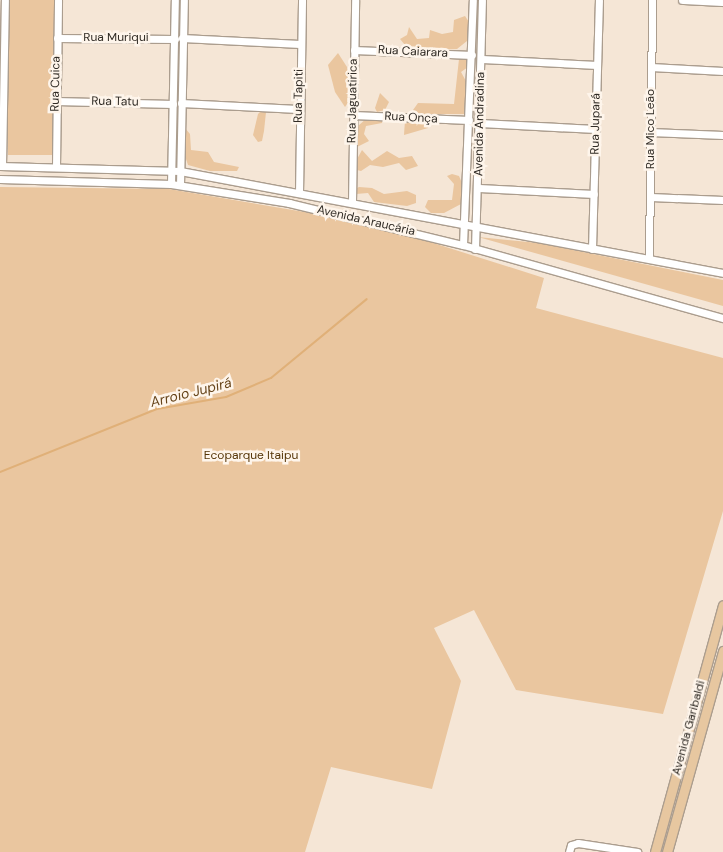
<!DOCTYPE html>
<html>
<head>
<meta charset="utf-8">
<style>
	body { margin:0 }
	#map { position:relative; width:723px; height:852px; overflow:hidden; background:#f5e6d6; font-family:"DM Sans",sans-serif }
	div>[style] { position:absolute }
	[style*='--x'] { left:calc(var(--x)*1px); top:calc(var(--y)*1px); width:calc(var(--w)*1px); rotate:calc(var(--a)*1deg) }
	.green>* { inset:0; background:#eac69f; transform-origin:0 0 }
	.stream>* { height:2px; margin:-1px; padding:0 1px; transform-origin:1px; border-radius:1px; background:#e0b078 }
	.roads { filter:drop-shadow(1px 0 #ab9d8e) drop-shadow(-1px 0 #ab9d8e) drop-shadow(0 1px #ab9d8e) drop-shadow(0 -1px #ab9d8e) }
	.minor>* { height:7px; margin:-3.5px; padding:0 3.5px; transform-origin:3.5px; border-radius:3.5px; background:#fff }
	.major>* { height:9px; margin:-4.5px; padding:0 4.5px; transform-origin:4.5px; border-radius:4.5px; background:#e7c7a0 }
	span { translate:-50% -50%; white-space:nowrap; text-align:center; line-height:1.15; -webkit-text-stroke:5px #fef5eb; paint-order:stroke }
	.street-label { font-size:12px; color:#312c26 }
	.park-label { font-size:12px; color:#553507 }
	.water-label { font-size:14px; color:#67451b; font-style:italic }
</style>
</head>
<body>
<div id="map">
	<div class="green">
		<i style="left:8px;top:0;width:47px;height:155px"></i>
		<i style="clip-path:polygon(465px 16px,469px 22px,467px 41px,457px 49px,427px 50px,405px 45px,400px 39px,407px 35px,409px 27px,417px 39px,429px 38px,430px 30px,442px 34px,453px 32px,454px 20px)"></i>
		<i style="clip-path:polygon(338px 53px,347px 67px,349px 101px,345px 107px,335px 92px,328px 65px)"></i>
		<i style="clip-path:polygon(459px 59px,469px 60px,468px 67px,461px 72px,467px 83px,464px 114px,415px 114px,413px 110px,418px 103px,454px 104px)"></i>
		<i style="clip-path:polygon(380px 93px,389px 102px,385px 110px,377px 112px,375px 108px)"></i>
		<i style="clip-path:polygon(263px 109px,266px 112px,264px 131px,262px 141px,258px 142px,253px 135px,258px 114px)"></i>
		<i style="clip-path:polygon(367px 118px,383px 119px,382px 123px,366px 126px,364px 134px,369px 141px,357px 147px,358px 126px)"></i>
		<i style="clip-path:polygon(405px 120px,432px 121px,428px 128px,404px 135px)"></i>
		<i style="clip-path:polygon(185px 128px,190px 134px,191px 150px,208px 152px,214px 162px,239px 167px,237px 171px,210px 171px,188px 165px,184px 153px)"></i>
		<i style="clip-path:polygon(362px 150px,372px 161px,387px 151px,399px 158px,412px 156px,418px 166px,406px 170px,399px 163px,383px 167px,370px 165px,361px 171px,357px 170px,356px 161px)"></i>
		<i style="clip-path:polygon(452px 174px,459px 176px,462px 183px,461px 204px,444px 213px,431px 213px,425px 207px,428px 200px,452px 200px,454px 184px,447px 176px)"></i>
		<i style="clip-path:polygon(0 187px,169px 189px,370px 223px,544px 278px,536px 308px,723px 358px,723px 511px,663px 714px,516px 690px,474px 610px,434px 628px,461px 681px,432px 789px,331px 767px,305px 852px,0 852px)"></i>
		<i style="clip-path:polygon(359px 187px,372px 188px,384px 194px,407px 191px,416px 195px,416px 203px,407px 206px,374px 202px,368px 193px,356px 194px,355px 189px)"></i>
		<i style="clip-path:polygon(478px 237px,538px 243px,723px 280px,723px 306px)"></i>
	</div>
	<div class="stream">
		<i style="--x:0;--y:472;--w:169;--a:-21.9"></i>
		<i style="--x:157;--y:409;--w:70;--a:-9.9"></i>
		<i style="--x:226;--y:397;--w:49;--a:-22.9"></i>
		<i style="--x:271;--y:378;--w:124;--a:-39.5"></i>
	</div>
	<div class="roads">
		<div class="minor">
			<i style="--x:682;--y:0;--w:41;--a:2.8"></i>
			<i style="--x:57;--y:38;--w:118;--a:0.5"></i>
			<i style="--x:182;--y:38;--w:118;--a:2.9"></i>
			<i style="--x:354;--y:50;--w:118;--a:2.4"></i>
			<i style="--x:482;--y:59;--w:115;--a:3"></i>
			<i style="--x:651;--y:67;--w:72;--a:3.2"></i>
			<i style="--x:56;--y:101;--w:117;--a:1.5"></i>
			<i style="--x:181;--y:103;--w:117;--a:2.9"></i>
			<i style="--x:353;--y:115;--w:116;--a:2.5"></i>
			<i style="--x:480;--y:123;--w:116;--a:3"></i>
			<i style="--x:650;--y:132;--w:73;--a:2.4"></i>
			<i style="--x:0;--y:166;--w:180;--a:1.6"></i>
			<i style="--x:180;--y:171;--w:552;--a:10.64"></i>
			<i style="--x:2;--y:166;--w:166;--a:-89"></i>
			<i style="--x:56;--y:167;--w:167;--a:-89.3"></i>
			<i style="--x:0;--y:179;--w:171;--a:1.7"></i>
			<i style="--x:171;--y:184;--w:120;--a:9.1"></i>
			<i style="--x:289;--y:203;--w:179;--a:13.6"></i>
			<i style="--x:463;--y:245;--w:270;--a:15.7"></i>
			<i style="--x:171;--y:184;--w:184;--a:-88.8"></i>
			<i style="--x:180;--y:185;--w:185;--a:-88.8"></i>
			<i style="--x:479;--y:188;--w:115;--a:3"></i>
			<i style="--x:299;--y:193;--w:193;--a:-89.1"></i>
			<i style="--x:651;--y:197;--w:72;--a:2.4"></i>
			<i style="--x:352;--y:202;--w:202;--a:-89.1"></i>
			<i style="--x:463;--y:245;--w:245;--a:-87.7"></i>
			<i style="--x:475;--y:249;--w:249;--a:-88.4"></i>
			<i style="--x:592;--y:249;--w:249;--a:-88.4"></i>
			<i style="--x:649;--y:258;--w:258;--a:-89.3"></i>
			<i style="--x:569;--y:852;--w:7;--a:-74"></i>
			<i style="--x:571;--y:845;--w:7;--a:-16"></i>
			<i style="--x:578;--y:843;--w:60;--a:8.7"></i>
		</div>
		<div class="major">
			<i style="--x:655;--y:852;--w:256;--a:-74.6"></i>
			<i style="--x:667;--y:852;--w:209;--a:-74.4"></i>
		</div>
	</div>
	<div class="street-label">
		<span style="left:116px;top:38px">Rua Muriqui</span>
		<span style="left:413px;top:52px;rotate:3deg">Rua Caiarara</span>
		<span style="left:56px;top:84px;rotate:-89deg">Rua Cuica</span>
		<span style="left:299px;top:96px;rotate:-89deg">Rua Tapiti</span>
		<span style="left:353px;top:101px;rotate:-89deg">Rua Jaguatirica</span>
		<span style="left:115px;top:102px;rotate:1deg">Rua Tatu</span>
		<span style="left:411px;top:118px;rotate:3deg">Rua Onça</span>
		<span style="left:480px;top:124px;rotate:-89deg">Avenida Andradina</span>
		<span style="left:596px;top:124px;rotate:-89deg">Rua Jupará</span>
		<span style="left:651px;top:129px;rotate:-90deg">Rua Mico Leão</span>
		<span style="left:366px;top:221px;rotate:13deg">Avenida Araucária</span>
		<span style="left:689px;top:728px;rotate:-75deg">Avenida Garibaldi</span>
	</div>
	<div class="park-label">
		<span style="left:251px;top:456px">Ecoparque Itaipu</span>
	</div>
	<div class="water-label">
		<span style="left:191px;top:392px;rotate:-14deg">Arroio Jupirá</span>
	</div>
</div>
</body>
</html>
